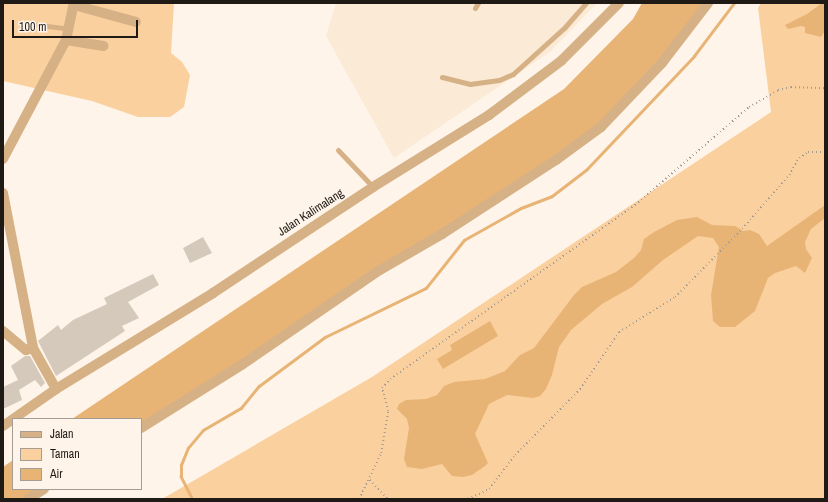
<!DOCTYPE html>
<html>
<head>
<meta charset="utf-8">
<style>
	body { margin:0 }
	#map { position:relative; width:828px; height:502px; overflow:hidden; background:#fef4e9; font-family:"Archivo Narrow",sans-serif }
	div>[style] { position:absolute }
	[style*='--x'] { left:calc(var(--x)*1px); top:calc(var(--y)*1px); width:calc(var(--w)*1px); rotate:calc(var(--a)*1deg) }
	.built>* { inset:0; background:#fbead5 }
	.green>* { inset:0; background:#fad09e }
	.water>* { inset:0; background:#e8b476 }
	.stream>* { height:2.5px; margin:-1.25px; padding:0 1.25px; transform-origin:1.25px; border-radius:1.25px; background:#e8b476 }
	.building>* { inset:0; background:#d5c9bc }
	.path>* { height:1.5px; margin-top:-0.75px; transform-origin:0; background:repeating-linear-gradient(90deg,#a39b92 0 1px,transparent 0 4px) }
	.lane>* { height:5px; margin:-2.5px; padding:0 2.5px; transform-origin:2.5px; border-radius:2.5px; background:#d6b186 }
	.street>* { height:10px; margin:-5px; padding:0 5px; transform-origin:5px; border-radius:5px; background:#d6b186 }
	span { translate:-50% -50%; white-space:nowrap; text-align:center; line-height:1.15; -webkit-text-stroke:3px #fef4e9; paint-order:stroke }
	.street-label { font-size:12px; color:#1f1a15 }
	.frame { position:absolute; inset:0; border:4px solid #1f1a15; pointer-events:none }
	.legend { position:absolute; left:12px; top:418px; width:130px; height:72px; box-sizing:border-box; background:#fef4e9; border:1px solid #a59d94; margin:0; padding:5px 7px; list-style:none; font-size:12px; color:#1f1a15 }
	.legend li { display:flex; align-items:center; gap:8px; height:20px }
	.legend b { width:20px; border:1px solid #a59d94 }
	.scale { position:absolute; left:12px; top:20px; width:126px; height:18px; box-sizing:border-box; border:2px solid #1f1a15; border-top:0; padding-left:5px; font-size:12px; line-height:14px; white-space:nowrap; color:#1f1a15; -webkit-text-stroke:3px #fef4e9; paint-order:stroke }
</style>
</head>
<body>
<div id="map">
	<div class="built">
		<i style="clip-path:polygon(336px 3px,597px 3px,551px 51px,394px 158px,326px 36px)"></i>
	</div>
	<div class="green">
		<i style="clip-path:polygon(3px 3px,174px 3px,171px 53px,182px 62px,190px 75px,184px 107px,170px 117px,138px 117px,92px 101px,3px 81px)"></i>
		<i style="clip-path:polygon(761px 3px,825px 3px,825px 499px,162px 499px,372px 377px,771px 112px,758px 8px)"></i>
	</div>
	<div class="water">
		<i style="clip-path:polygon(642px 3px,708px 3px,601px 127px,141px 428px,141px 419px,72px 419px,564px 89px,633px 19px)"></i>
		<i style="clip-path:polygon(822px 3px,825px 3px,825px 31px,821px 37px,805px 33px,805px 27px,801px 26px,788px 29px,785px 25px,807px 14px)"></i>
		<i style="clip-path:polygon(825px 205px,825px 218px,811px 229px,805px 242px,806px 249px,812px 258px,805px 273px,796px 266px,775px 273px,768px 278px,755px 311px,735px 327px,720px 327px,713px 321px,711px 295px,719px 247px,713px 238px,698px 236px,663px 260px,632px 287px,602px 304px,571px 330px,559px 347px,552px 375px,546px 389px,540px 396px,533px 398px,507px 395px,489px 404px,475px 434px,488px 463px,485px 466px,472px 475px,463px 477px,452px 476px,442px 464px,422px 469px,407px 467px,404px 459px,409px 428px,407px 419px,397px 409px,399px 404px,406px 400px,426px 399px,437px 395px,444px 386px,454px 382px,485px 379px,505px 371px,520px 355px,534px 348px,574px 295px,582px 287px,616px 272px,634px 258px,641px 250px,644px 239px,654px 232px,677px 220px,697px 217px,712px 225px,735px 226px,743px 231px,750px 230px,759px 234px,767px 246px)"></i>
		<i style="clip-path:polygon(490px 321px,498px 336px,443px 369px,437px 359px,452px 350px,450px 345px)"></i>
		<i style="clip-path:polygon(13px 460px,13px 489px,44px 489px,28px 499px,3px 499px,3px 467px)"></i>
	</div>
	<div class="stream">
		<i style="--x:192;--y:499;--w:25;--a:-117"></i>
		<i style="--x:181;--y:477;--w:12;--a:-90"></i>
		<i style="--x:181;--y:465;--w:18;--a:-68"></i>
		<i style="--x:188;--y:448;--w:23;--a:-50"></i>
		<i style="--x:203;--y:430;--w:44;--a:-30.1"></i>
		<i style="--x:241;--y:408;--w:28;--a:-51"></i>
		<i style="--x:259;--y:386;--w:82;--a:-36.6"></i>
		<i style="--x:325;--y:337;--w:112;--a:-25.9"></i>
		<i style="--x:426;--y:288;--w:61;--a:-51.6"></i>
		<i style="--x:464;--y:240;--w:65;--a:-29.3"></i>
		<i style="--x:521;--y:208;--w:33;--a:-21"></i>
		<i style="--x:552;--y:196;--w:43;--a:-37.4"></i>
		<i style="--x:586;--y:170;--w:157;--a:-46.5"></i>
		<i style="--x:694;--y:56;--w:66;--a:-53"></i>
	</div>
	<div class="building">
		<i style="clip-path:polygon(203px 237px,212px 253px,190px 263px,183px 248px)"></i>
		<i style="clip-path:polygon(153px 274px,159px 285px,128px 302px,139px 318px,122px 326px,125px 331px,56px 376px,38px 341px,58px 325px,61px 330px,73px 320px,107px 304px,104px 298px)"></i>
		<i style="clip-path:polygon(25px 356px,30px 356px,45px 383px,41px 387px,35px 380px,19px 390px,22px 400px,3px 409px,3px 387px,18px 380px,11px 366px)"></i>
	</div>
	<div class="path">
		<i style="--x:370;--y:480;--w:26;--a:47"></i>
		<i style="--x:359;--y:499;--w:51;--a:-64.4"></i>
		<i style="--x:381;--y:453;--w:43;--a:-80.5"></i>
		<i style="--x:388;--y:411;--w:24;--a:-105"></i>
		<i style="--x:382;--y:388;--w:12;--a:-48"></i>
		<i style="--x:390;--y:379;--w:301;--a:-35.4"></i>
		<i style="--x:635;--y:205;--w:150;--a:-40.7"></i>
		<i style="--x:749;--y:107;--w:34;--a:-30"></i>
		<i style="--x:778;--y:90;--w:13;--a:-13"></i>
		<i style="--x:791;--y:87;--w:34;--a:2"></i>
		<i style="--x:468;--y:499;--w:23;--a:-25"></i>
		<i style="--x:489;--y:489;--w:43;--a:-52.6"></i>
		<i style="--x:515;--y:455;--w:93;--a:-45.4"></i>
		<i style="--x:580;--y:389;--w:69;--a:-55.6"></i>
		<i style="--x:619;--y:332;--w:66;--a:-32"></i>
		<i style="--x:675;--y:297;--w:95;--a:-45.4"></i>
		<i style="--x:742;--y:229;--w:72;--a:-49"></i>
		<i style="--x:789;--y:175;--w:20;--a:-60"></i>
		<i style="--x:799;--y:158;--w:11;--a:-34"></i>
		<i style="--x:808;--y:152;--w:17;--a:0"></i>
	</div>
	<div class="lane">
		<i style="--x:475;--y:8;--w:6;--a:-59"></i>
		<i style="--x:31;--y:24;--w:38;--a:7"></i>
		<i style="--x:442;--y:77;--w:29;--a:14"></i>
		<i style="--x:470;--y:84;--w:29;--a:-8"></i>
		<i style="--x:499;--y:80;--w:15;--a:-23"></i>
		<i style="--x:513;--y:74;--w:70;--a:-42.1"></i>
		<i style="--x:565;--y:27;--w:32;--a:-49"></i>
		<i style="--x:338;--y:150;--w:51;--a:46.6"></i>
	</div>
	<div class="street">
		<i style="--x:74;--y:5;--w:64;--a:15.3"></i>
		<i style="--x:66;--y:40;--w:38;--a:9"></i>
		<i style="--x:3;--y:159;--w:135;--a:-62.1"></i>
		<i style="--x:66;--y:40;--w:38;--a:-78"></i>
		<i style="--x:3;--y:193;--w:158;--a:79"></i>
		<i style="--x:33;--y:348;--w:47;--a:60.7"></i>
		<i style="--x:3;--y:331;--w:30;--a:40"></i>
		<i style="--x:26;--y:350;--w:7;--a:-16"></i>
		<i style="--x:3;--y:426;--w:65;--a:-34.9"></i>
		<i style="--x:56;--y:389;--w:184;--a:-31.4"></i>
		<i style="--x:213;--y:293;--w:192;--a:-33.5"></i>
		<i style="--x:373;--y:187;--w:137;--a:-31.8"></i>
		<i style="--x:489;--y:115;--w:90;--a:-36.9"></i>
		<i style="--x:561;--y:61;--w:82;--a:-45"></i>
		<i style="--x:141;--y:428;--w:120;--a:-32.1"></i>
		<i style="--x:243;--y:364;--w:166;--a:-34.5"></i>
		<i style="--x:380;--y:270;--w:72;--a:-30.1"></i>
		<i style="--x:442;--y:234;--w:136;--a:-33"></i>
		<i style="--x:556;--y:160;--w:56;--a:-36.3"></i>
		<i style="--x:601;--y:127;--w:88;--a:-46.4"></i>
		<i style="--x:662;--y:63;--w:76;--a:-52.5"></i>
		<i style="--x:28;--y:499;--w:19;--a:-32"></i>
	</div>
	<div class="street-label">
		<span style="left:311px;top:213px;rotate:-33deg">Jalan Kalimalang</span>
	</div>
	<div class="frame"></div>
	<ul class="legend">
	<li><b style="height:5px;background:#d6b186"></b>Jalan</li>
	<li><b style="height:11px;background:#fad09e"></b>Taman</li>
	<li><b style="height:11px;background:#e8b476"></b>Air</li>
	</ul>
	<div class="scale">100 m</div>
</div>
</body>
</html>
